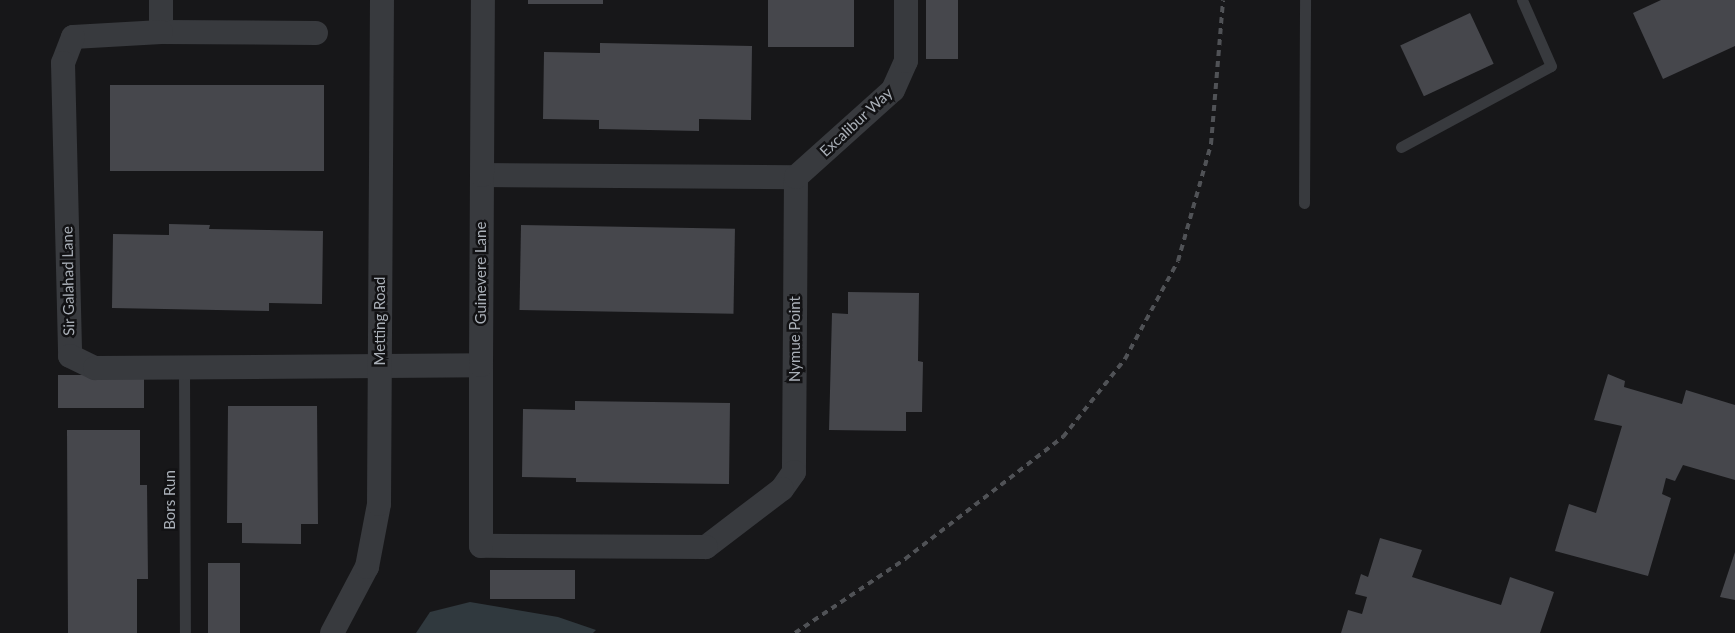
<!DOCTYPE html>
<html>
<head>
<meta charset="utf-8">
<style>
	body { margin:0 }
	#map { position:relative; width:1735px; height:633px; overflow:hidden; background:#171719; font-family:Lato,sans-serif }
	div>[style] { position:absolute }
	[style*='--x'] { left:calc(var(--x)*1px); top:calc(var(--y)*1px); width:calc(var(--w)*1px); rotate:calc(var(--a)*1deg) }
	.water>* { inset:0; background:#30393e }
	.building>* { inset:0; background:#46474c; transform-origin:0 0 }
	.service>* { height:11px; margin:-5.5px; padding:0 5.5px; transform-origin:5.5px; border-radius:5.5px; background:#383a3e }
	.minor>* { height:24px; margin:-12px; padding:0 12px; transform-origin:12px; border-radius:12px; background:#383a3e }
	.rail>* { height:4px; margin-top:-2px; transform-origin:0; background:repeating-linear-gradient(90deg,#505256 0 6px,transparent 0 11px) }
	span { translate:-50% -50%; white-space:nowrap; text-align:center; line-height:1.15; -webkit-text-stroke:5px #121214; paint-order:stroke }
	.street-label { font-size:15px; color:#aab0b8 }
</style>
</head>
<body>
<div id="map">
	<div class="water">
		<i style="clip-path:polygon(470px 602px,558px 617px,596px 630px,593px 633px,416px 633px,430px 612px)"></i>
	</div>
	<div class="building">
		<i style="left:528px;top:0;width:75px;height:4px"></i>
		<i style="left:768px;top:0;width:86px;height:47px"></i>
		<i style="left:926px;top:0;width:32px;height:59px"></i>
		<i style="clip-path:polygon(1661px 0,1735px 0,1735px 46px,1663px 79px,1633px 13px)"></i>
		<i style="left:1470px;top:13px;width:56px;height:77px;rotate:65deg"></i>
		<i style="clip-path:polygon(600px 43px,752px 46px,751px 120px,699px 119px,699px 131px,599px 129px,599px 120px,543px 119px,544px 52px,600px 53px)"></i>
		<i style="left:110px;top:85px;width:214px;height:86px"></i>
		<i style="clip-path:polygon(169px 224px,210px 225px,209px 229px,323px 231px,322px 304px,269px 303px,269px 311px,112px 308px,113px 234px,169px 235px)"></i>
		<i style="left:521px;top:225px;width:214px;height:85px;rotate:1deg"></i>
		<i style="clip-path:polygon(848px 292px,919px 293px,918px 361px,923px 362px,922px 412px,906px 412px,906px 431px,829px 430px,832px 313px,848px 314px)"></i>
		<i style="clip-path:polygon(1608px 374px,1625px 381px,1624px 387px,1682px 404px,1686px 390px,1735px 405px,1735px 480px,1683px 465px,1675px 481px,1666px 478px,1662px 494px,1671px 498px,1648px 576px,1555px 551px,1569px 504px,1596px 513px,1622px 426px,1594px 420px)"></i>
		<i style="left:58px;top:375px;width:86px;height:33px"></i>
		<i style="clip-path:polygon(575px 401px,730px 403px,729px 484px,576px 482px,576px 478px,522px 477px,523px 409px,575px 410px)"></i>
		<i style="clip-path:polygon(228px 406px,317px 406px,318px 524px,301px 524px,301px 544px,242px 543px,242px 523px,227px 523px)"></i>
		<i style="clip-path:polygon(67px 430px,140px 430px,140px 485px,147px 485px,148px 579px,137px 579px,137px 633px,68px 633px)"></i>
		<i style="clip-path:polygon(1380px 538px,1422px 550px,1412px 577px,1501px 605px,1510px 577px,1554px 592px,1540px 633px,1341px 633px,1348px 610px,1362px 614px,1367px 597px,1355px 594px,1361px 574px,1368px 577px)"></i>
		<i style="clip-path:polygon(1735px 552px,1735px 600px,1720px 597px)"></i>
		<i style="left:208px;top:563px;width:32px;height:70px"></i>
		<i style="left:490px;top:570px;width:85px;height:29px"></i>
	</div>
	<div class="service">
		<i style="--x:1401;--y:147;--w:170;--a:-28.4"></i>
		<i style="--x:1551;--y:66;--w:72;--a:-113.7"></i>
		<i style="--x:1304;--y:203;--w:203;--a:-89.7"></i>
		<i style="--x:184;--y:367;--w:266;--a:89.8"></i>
	</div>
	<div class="minor">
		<i style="--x:161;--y:32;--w:32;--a:-90"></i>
		<i style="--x:316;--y:33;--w:155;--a:-179.6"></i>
		<i style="--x:161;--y:32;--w:88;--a:176.7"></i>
		<i style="--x:73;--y:37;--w:28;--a:111"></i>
		<i style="--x:63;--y:63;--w:293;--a:88.6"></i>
		<i style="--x:70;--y:356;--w:28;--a:26"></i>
		<i style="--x:95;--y:368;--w:386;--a:-0.4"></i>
		<i style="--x:482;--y:175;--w:314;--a:0.4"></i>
		<i style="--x:796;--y:177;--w:295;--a:90.4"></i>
		<i style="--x:794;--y:472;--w:21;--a:125"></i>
		<i style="--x:782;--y:489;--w:96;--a:142.7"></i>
		<i style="--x:706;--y:547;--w:225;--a:-179.7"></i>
		<i style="--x:481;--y:546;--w:181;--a:-90"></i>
		<i style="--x:481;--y:365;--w:190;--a:-89.7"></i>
		<i style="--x:482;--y:175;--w:175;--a:-89.7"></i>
		<i style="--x:796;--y:177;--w:130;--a:-41.9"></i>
		<i style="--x:893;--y:90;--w:32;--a:-66"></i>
		<i style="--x:906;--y:61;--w:61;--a:-90"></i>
		<i style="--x:332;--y:633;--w:75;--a:-62.1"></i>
		<i style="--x:367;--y:567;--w:64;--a:-79.2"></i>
		<i style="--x:379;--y:504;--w:504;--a:-89.66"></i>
	</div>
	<div class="rail">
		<i style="--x:795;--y:633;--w:133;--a:-33.9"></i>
		<i style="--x:905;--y:559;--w:200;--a:-37.7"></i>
		<i style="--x:1063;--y:437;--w:100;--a:-51.5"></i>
		<i style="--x:1125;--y:359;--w:111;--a:-61.6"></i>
		<i style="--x:1178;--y:261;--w:122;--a:-74.2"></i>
		<i style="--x:1211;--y:144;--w:144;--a:-85.2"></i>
	</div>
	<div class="street-label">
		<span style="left:856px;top:122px;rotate:-43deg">Excalibur Way</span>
		<span style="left:481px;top:273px;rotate:-90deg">Guinevere Lane</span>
		<span style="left:68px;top:281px;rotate:-91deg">Sir Galahad Lane</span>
		<span style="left:380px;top:321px;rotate:-90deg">Metting Road</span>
		<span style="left:795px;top:339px;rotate:-90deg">Nymue Point</span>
		<span style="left:170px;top:500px;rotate:-90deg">Bors Run</span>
	</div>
</div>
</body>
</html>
